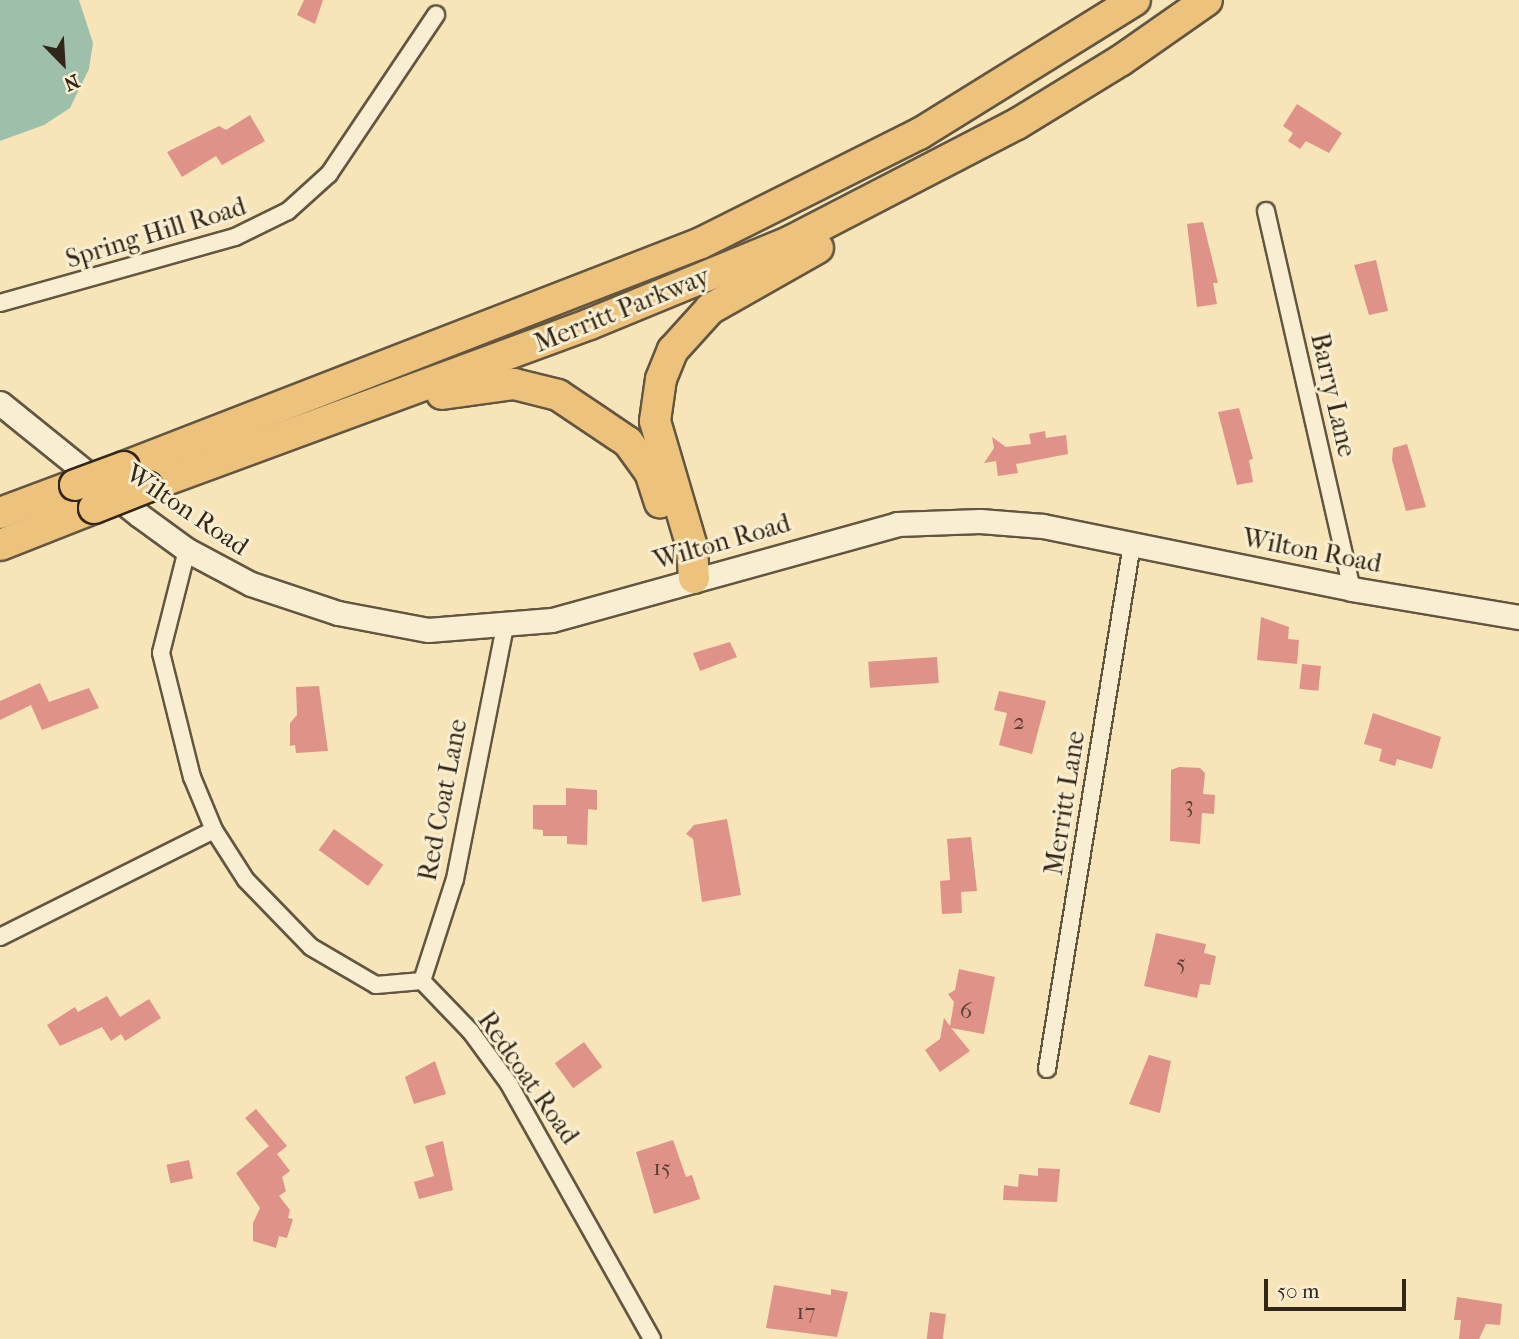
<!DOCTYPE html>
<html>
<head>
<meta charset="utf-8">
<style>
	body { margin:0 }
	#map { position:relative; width:1519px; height:1339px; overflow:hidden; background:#f7e5b9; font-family:"IM FELL French Canon",serif }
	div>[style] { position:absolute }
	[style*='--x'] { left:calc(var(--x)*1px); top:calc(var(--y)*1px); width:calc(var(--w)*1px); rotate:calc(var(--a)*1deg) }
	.water>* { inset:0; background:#9ec0ab }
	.building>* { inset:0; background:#df9287; transform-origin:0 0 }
	.roads { filter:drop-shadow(2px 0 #635640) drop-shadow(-2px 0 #635640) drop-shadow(0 2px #635640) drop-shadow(0 -2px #635640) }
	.street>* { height:16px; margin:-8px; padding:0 8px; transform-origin:8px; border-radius:8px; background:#faeed2 }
	.secondary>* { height:23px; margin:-11.5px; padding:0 11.5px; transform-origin:11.5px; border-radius:11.5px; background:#faeed2 }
	.highway>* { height:30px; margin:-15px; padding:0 15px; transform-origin:15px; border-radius:15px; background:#ecc27c }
	.bridges { filter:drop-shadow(2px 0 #322618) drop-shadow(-2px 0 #322618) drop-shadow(0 2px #322618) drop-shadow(0 -2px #322618) }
	.highway-bridge>* { height:30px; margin:-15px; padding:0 15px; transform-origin:15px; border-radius:15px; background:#ecc27c }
	span { translate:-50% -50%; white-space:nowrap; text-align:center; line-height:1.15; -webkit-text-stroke:6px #faeed2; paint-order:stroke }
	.number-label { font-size:23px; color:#5d4134 }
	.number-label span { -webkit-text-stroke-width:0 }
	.street-label { font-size:26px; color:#322618 }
	.north { position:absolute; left:28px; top:28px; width:70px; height:70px; -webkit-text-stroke:5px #faeed2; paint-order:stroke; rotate:156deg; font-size:19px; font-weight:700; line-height:28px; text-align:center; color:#322618 }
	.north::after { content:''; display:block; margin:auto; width:24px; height:32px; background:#322618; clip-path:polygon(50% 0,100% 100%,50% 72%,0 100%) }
	.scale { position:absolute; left:1264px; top:1279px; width:142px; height:32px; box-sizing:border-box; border:4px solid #322618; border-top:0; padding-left:9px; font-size:21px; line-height:24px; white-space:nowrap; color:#322618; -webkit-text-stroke:5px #faeed2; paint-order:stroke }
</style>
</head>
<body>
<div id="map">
	<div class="water">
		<i style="clip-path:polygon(0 0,79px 0,93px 43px,89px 69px,70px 108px,44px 125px,0 141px)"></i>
	</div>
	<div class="building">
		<i style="clip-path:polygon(304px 0,323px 0,315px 24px,297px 15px)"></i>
		<i style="clip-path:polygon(1297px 104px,1342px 133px,1329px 153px,1306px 141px,1300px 149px,1288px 141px,1293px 133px,1283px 126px)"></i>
		<i style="clip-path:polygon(250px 115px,265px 141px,222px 165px,216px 156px,182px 177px,167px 152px,219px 126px,226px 130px)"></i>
		<i style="clip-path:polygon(1203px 222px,1218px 283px,1213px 283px,1217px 304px,1197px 307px,1187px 224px)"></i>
		<i style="clip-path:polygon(1376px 260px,1388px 311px,1369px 315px,1354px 265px)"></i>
		<i style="clip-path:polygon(1239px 408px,1253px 459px,1249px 460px,1253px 482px,1237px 485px,1218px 412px)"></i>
		<i style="clip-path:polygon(1045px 431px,1046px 438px,1066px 435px,1068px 454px,1016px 464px,1018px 473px,998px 476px,996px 461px,984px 463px,994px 448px,992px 437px,1006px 447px,1031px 444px,1029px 434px)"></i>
		<i style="clip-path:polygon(1407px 444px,1426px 507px,1406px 511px,1392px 460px,1393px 448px)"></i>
		<i style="clip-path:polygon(1261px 617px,1289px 627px,1288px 639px,1299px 640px,1297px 664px,1257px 660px)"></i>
		<i style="clip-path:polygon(730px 642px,737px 657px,700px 671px,693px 653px)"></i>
		<i style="left:937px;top:657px;width:26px;height:69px;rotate:86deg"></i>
		<i style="left:1302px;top:664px;width:19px;height:25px;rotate:6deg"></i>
		<i style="clip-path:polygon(40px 683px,49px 702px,89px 688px,99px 708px,42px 730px,31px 705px,0 720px,0 701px)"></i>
		<i style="clip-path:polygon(319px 686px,328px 751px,296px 753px,295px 745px,290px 746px,290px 723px,297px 715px,296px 687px)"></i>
		<i style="clip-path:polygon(999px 691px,1046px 701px,1032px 754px,999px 745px,1007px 713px,994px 710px)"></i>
		<i style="clip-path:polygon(1373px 713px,1441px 737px,1432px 769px,1397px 759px,1395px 766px,1379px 761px,1382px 749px,1364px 744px)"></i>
		<i style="clip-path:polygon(1179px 767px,1200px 768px,1205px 773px,1203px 794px,1215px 795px,1214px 814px,1202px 813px,1200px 844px,1170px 841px,1171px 770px)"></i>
		<i style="clip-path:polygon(566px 788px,597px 790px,597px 810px,588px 809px,587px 845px,567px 844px,567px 836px,543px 836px,543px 830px,533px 829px,533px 805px,566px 805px)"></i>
		<i style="clip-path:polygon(727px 819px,741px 895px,702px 902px,693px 839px,686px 834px,694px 825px)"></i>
		<i style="left:334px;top:829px;width:61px;height:26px;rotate:36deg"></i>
		<i style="clip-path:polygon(971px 837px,977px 891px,961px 892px,962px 913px,942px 914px,940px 881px,950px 880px,947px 839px)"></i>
		<i style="clip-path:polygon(1156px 933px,1206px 944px,1204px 953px,1216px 956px,1210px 985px,1200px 984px,1197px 998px,1144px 986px)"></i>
		<i style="clip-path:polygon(959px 969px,995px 977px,984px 1034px,951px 1028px,970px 1051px,940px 1072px,925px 1050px,940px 1039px,944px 1018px,950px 1026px,954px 1002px,948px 994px,955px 990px)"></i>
		<i style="clip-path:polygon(107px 996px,120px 1017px,149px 999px,161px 1018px,125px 1041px,121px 1034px,111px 1041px,102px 1027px,60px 1046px,47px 1025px,75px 1007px,78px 1012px)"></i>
		<i style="left:584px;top:1042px;width:31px;height:36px;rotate:54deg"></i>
		<i style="clip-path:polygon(1149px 1055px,1171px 1061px,1160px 1113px,1129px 1104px)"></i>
		<i style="clip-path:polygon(435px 1061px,446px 1094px,414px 1104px,405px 1077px)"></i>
		<i style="clip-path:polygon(256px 1109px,287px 1146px,277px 1154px,290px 1171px,282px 1177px,286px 1191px,279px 1196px,290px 1210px,288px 1218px,293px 1219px,287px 1238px,279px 1236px,276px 1248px,253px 1241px,253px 1223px,260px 1208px,236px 1173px,269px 1146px,245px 1118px)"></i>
		<i style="clip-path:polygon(673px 1140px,686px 1177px,692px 1175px,700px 1199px,654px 1214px,636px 1152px)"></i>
		<i style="clip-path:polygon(443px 1141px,453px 1190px,419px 1199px,414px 1182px,434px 1176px,425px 1146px)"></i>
		<i style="left:189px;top:1160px;width:19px;height:23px;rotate:78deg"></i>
		<i style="clip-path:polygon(1038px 1168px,1060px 1169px,1057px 1202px,1003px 1200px,1004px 1185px,1018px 1187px,1019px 1174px,1038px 1176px)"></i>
		<i style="clip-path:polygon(774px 1285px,831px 1295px,831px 1289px,848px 1292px,837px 1337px,766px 1328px)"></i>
		<i style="clip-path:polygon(1457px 1297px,1502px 1304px,1500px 1325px,1486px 1324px,1479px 1339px,1459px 1339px,1461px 1320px,1454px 1320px)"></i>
		<i style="left:930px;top:1312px;width:16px;height:27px;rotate:7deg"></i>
	</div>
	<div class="roads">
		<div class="street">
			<i style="--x:1266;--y:211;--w:388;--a:77.2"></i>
			<i style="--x:0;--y:303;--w:244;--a:-15.7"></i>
			<i style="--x:235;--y:237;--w:59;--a:-26.1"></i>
			<i style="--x:288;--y:211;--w:55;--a:-42.1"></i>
			<i style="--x:329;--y:174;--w:192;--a:-56.1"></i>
			<i style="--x:187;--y:550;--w:106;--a:104.2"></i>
			<i style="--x:161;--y:653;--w:128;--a:76"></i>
			<i style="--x:192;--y:777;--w:57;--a:67.5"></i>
			<i style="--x:214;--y:830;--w:59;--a:57.4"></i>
			<i style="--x:246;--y:880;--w:93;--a:45.9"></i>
			<i style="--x:311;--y:947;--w:75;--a:30.3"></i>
			<i style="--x:376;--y:985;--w:46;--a:-5"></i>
			<i style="--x:0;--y:937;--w:239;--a:-26.6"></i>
			<i style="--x:422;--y:981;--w:71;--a:46.1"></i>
			<i style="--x:471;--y:1032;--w:64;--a:53.8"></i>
			<i style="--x:509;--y:1084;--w:292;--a:60.7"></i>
			<i style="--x:422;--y:981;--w:107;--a:-72.1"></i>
			<i style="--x:455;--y:879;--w:257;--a:-78.8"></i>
			<i style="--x:1047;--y:1069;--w:532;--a:-80.8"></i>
		</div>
		<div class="secondary">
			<i style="--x:0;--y:403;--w:179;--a:38.9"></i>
			<i style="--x:139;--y:515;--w:59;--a:36.1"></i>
			<i style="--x:187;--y:550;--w:72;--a:28"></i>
			<i style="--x:251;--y:584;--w:92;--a:18.4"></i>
			<i style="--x:338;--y:613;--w:92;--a:10.7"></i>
			<i style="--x:428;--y:630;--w:124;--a:-4.6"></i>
			<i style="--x:552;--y:620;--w:358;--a:-15.5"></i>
			<i style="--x:897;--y:524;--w:83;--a:-2.1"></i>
			<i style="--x:980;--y:521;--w:63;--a:4.5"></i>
			<i style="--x:1043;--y:526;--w:315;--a:11.5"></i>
			<i style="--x:1352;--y:589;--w:169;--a:9.5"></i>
		</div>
		<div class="highway">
			<i style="--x:442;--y:394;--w:73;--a:-7.9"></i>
			<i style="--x:514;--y:384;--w:45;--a:14"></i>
			<i style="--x:558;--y:395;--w:84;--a:33.9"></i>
			<i style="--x:628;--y:442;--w:37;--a:54"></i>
			<i style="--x:650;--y:472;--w:32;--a:72"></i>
			<i style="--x:124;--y:467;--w:619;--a:-21.22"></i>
			<i style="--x:701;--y:243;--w:244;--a:-26.6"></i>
			<i style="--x:919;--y:134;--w:254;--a:-31.8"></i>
			<i style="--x:147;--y:487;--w:472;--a:-20.2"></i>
			<i style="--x:590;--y:324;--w:217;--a:-22.4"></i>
			<i style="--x:791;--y:241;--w:254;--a:-27.4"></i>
			<i style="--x:1017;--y:124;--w:121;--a:-31.5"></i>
			<i style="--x:1120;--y:61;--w:106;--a:-35"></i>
			<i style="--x:0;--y:513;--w:80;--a:-20.5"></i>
			<i style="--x:0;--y:545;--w:101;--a:-21.5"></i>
			<i style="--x:694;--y:578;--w:31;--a:-94"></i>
			<i style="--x:692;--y:547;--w:131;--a:-106.4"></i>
			<i style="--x:655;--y:421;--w:42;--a:-81.9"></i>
			<i style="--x:661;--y:379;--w:31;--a:-68"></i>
			<i style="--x:673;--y:350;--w:55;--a:-47.9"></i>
			<i style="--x:710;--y:309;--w:124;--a:-29.5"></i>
		</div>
	</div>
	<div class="bridges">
		<div class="highway-bridge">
			<i style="--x:75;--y:485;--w:52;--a:-20.2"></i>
			<i style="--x:94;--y:508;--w:57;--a:-21.6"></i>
		</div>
	</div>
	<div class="number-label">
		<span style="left:1019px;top:722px">2</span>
		<span style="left:1189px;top:805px">3</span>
		<span style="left:1181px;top:963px">5</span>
		<span style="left:966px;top:1011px">6</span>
		<span style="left:662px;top:1168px">15</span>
		<span style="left:806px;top:1312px">17</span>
	</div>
	<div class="street-label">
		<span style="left:156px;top:233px;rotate:-17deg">Spring Hill Road</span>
		<span style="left:622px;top:310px;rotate:-22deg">Merritt Parkway</span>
		<span style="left:1333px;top:395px;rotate:77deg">Barry Lane</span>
		<span style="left:187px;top:510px;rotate:34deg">Wilton Road</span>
		<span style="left:722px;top:542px;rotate:-16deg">Wilton Road</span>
		<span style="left:1312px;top:551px;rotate:11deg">Wilton Road</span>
		<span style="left:443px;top:800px;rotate:-79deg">Red Coat Lane</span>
		<span style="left:1065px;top:803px;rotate:-81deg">Merritt Lane</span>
		<span style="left:528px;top:1078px;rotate:55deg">Redcoat Road</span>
	</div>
	<div class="north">N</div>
	<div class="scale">50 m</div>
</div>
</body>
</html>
